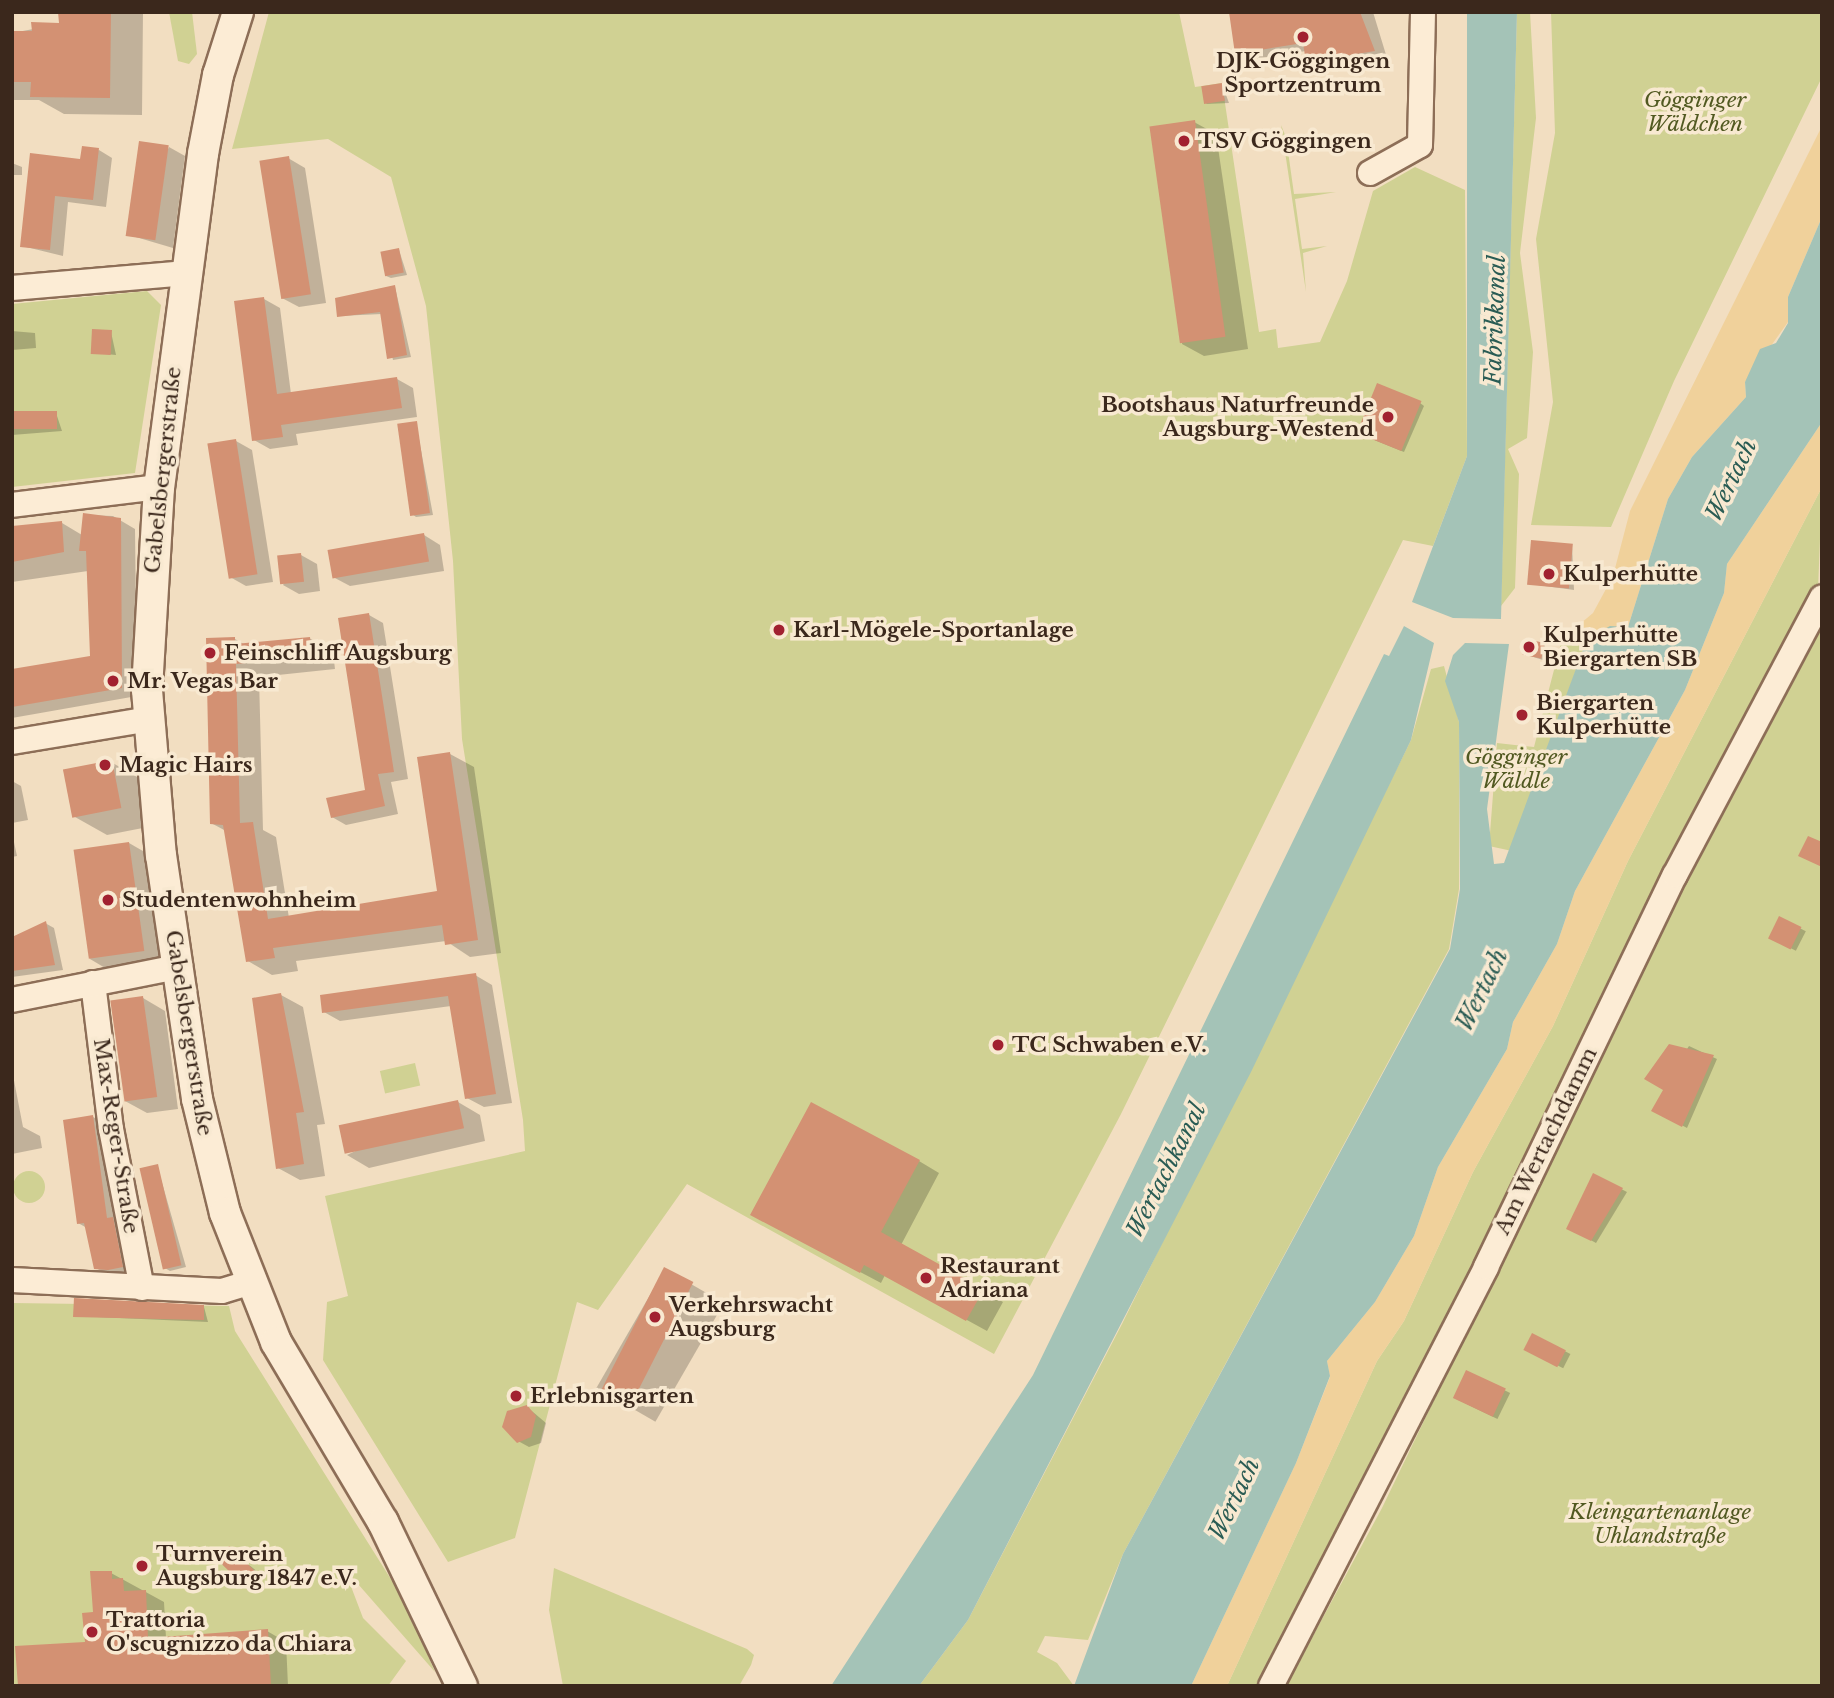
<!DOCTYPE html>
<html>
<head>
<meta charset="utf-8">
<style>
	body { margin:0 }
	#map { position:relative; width:1834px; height:1698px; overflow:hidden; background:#f2dec1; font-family:"Libre Baskerville",serif }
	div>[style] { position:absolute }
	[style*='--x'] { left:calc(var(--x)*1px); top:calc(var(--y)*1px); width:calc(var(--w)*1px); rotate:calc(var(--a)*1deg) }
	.green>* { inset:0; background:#d0d193; transform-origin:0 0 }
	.round { border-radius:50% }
	.sand>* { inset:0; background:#f0d19b }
	.water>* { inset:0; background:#a4c3b7 }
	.shadow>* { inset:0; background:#0003; transform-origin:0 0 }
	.building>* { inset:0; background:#d39173; transform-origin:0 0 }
	.roads { filter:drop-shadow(2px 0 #8d6e57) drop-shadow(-2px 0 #8d6e57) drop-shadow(0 2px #8d6e57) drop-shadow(0 -2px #8d6e57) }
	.minor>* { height:24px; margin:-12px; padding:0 12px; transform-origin:12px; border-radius:12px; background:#fcecd5 }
	.tertiary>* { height:30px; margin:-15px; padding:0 15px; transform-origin:15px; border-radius:15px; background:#fcecd5 }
	.dots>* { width:19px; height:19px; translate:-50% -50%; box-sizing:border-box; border:4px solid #f8e9d1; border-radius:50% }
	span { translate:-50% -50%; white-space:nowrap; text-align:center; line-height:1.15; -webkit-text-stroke:7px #f8e9d1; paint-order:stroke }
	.poi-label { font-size:21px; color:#3b281c; font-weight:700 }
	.left { translate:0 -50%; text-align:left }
	.right { translate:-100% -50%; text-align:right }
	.park-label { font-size:21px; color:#515921; font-style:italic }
	.street-label { font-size:21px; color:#3b281c }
	.water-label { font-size:23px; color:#2a5c54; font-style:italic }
	.frame { position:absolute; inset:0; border:14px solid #3b281c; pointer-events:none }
</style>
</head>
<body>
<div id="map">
	<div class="green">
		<i style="clip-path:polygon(169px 12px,192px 12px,197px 54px,189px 64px,178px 61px)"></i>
		<i style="clip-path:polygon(269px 12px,1179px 12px,1195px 87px,1222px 83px,1259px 332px,1276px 329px,1278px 348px,1320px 342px,1347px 281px,1373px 191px,1415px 167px,1465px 190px,1467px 456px,1433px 546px,1403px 540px,1121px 1114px,994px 1354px,687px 1184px,598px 1310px,577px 1302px,515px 1538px,448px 1562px,323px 1360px,327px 1302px,348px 1296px,325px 1196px,525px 1151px,523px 1120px,462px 739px,453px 561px,426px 306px,391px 177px,328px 139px,232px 149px)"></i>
		<i style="clip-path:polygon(1517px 12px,1530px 12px,1536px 118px,1520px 253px,1533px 352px,1527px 438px,1508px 449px,1519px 474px,1515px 588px,1501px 606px)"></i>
		<i style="clip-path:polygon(1551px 12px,1822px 12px,1822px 77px,1674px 381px,1611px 527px,1531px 525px,1553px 402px,1536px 239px,1555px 133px)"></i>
		<i style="clip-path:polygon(1281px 125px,1287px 140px,1319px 139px,1287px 144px,1294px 194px,1336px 192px,1295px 199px,1302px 249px,1327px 246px,1303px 253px,1306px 292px)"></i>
		<i style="clip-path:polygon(147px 291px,161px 305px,135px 473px,12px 487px,12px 304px)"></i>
		<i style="clip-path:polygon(1822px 487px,1818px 591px,1264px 1686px,1227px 1686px,1377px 1361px,1404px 1321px,1473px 1172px,1553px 1026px,1628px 861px)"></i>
		<i style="clip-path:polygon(1822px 616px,1822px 1686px,1286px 1686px,1382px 1508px,1680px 890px)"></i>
		<i style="clip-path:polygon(1562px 639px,1587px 639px,1512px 851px,1489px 846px,1497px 743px,1534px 747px)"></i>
		<i style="clip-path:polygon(1444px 666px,1459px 722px,1459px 889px,1449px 949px,1123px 1554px,1088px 1640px,1045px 1636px,1037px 1652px,1057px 1663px,1074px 1686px,919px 1686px,968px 1620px,1122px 1324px,1411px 740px,1431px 669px)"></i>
		<i style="left:415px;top:1063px;width:23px;height:36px;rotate:77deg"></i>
		<i class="round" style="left:13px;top:1171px;width:32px;height:32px"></i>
		<i style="clip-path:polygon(12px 1303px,229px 1306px,235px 1331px,404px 1600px,435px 1672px,344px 1568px,363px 1618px,406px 1661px,388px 1686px,12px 1686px)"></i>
		<i style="clip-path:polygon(554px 1568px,747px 1649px,754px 1655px,751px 1665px,739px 1686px,563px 1686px,549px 1610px)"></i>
	</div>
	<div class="sand">
		<i style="clip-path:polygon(1822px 126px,1822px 217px,1788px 297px,1788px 322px,1745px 382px,1746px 397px,1692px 457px,1668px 499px,1628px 627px,1562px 639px,1593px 613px,1613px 576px,1630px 511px)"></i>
		<i style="clip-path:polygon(1822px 422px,1822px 487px,1628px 861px,1553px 1026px,1473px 1172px,1404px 1321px,1377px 1361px,1227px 1686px,1191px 1686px,1296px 1463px,1330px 1377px,1327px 1361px,1375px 1302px,1414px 1236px,1438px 1167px,1507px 1049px,1513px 1022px,1557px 944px,1575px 891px,1685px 690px,1724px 593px,1727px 564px)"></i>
	</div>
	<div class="water">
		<i style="clip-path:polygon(1467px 12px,1517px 12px,1501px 619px,1453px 618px,1412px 602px,1467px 456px)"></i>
		<i style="clip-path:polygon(1822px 217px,1822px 422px,1727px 564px,1724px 593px,1685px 690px,1575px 891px,1557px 944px,1513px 1022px,1507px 1049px,1438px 1167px,1414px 1236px,1375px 1302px,1327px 1361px,1330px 1376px,1296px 1463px,1191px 1686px,1074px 1686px,1123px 1554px,1450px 949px,1460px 889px,1459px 722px,1445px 681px,1453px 655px,1465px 643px,1509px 644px,1487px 809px,1494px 864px,1504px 863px,1587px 639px,1610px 626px,1628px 627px,1668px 499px,1692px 457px,1746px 397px,1745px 382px,1760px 349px,1776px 343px,1788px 323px,1788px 297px)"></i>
		<i style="clip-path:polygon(1404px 626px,1434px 643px,1411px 740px,1251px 1072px,968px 1620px,919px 1686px,831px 1686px,1033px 1375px,1384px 654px,1389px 656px)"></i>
	</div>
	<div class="shadow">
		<i style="clip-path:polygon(60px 12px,143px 12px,142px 115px,64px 114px,39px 100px,12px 100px,12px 33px,60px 24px)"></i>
		<i style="clip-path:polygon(1232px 12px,1373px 12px,1387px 58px,1321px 69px,1308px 61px,1306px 51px,1249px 60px,1237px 53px)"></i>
		<i style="clip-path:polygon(1222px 84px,1229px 103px,1206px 104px)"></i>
		<i style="clip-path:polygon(1194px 122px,1216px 134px,1248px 349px,1204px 356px,1182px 344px)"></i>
		<i style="clip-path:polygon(169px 147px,185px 156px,173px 248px,129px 235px)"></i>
		<i style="clip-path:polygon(99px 150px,112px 158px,106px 207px,68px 202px,63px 256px,22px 246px,31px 155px,82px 161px)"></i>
		<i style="clip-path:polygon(288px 158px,305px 168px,326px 303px,299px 307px,282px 298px)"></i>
		<i style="clip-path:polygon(12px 163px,22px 167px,22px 175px,12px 175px)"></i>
		<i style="clip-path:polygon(399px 250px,407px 275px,391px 278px,386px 276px)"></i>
		<i style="clip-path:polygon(395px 287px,411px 357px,393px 360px,382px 314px,339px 316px)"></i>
		<i style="clip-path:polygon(264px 299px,280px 308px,291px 394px,397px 379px,413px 388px,417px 417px,296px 434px,298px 445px,270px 449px,254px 440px)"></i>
		<i style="clip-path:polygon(12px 331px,35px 333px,36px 348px,12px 350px)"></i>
		<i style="clip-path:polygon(111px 332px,116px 355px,95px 353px)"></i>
		<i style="clip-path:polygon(1420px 403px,1424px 406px,1404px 452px,1362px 435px)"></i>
		<i style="clip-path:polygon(56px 413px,62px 431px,12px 435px,12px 417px)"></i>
		<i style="clip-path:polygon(416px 423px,433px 515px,416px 517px,412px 514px)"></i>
		<i style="clip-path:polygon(236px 441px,252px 450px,273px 582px,246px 586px,230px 577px)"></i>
		<i style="clip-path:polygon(84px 515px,113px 516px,135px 529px,137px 696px,12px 718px,12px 671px,91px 657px,88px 571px,12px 582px,12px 530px,62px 523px,82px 535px)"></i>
		<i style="clip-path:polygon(424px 535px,440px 545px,444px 571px,350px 586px,333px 577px)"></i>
		<i style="clip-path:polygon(1572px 545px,1574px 590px,1530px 584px)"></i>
		<i style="clip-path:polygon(301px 555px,317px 564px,320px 591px,299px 594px,283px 585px)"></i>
		<i style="clip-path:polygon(369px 615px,383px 623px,408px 779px,391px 782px,398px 814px,346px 825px,332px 817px,367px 791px)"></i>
		<i style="clip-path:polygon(309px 638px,333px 652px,335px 669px,259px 677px,263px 830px,276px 837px,289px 918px,439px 893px,450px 754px,474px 767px,501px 953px,470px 957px,446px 941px,296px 961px,298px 971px,272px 975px,248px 961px,226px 831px,211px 823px,235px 639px,245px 645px)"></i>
		<i style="clip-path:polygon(1545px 645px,1546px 661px,1524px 654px)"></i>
		<i style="clip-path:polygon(111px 762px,144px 781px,153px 826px,107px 835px,75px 817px)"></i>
		<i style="clip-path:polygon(12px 781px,21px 786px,28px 820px,12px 823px)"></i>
		<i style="clip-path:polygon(12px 833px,17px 856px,12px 857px)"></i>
		<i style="clip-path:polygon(129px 843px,162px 862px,177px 969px,122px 978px,90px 959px)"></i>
		<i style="left:1780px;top:918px;width:29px;height:22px;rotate:27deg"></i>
		<i style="clip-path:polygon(45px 923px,54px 928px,63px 970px,12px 977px,12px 940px)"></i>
		<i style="clip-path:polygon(475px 975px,492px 985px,512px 1103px,484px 1107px,467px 1098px,451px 1006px,340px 1021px,324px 1012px)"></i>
		<i style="clip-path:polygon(281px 995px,303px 1007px,325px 1124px,317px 1125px,325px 1176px,300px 1180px,278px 1168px)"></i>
		<i style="clip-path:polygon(143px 998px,165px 1011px,178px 1109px,147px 1113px,125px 1101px)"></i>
		<i style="clip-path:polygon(1669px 1045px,1685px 1052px,1689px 1046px,1717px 1059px,1687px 1128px,1654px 1110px,1665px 1089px,1646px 1079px)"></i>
		<i style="clip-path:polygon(12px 1070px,23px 1127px,40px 1136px,42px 1148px,12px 1154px)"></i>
		<i style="clip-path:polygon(458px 1102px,480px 1115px,485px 1141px,369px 1168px,347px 1155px)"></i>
		<i style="clip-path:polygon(93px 1117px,115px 1130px,144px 1279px,118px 1281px,96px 1268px,87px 1228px,78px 1223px)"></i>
		<i style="clip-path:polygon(919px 1161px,939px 1173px,901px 1245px,1003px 1302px,987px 1331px,885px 1275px,881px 1283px,773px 1226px)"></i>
		<i style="clip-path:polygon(157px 1165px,186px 1267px,170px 1271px,165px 1268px)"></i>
		<i style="clip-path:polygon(1594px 1175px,1627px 1192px,1596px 1243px,1569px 1228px)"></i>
		<i style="left:665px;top:1269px;width:68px;height:137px;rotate:30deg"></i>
		<i style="clip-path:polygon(204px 1307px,208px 1322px,75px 1316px)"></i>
		<i style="left:1533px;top:1335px;width:42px;height:16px;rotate:27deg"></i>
		<i style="left:1467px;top:1372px;width:48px;height:29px;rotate:26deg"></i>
		<i style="clip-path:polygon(527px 1407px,546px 1423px,541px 1443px,529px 1447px,518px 1441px)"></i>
		<i style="clip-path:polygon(229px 1549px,264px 1577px,254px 1588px,244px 1582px)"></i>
		<i style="clip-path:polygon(111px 1573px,164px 1602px,166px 1638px,267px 1631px,286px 1642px,288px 1686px,20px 1686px,87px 1644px)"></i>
	</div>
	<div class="building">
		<i style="clip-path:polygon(58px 12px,111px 12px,110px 98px,30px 97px,31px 82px,12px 82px,12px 31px,32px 31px,31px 22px,59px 23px)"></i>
		<i style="clip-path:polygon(1229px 12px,1360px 12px,1375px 51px,1306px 62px,1303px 43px,1235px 54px)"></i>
		<i style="left:1222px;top:83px;width:18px;height:21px;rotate:81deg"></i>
		<i style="left:1195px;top:120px;width:219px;height:46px;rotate:82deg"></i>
		<i style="left:139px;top:141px;width:30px;height:96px;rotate:8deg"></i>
		<i style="clip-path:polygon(82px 146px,99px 148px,93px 200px,55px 196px,50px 250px,20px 247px,30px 153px,80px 159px)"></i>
		<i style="left:289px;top:156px;width:140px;height:30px;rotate:81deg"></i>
		<i style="left:399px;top:248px;width:25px;height:19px;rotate:79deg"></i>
		<i style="clip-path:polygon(395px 285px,407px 355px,387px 359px,380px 312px,337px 317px,335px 298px)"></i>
		<i style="clip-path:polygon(264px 297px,277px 394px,397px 377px,402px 408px,281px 425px,283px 437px,252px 441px,234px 301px)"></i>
		<i style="left:92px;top:329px;width:20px;height:25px;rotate:3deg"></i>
		<i style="left:1377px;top:383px;width:48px;height:54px;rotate:22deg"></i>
		<i style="left:57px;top:411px;width:18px;height:45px;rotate:90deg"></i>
		<i style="left:417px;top:421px;width:93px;height:20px;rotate:82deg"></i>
		<i style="left:236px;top:439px;width:137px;height:29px;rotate:81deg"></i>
		<i style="clip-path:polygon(83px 513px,121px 518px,122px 688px,12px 707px,12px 669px,90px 656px,86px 551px,79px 551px)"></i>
		<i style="clip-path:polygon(62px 521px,64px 552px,12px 562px,12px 526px)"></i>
		<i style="left:424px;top:533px;width:29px;height:98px;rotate:80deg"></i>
		<i style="left:1531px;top:540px;width:42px;height:45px;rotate:5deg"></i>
		<i style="left:301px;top:553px;width:29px;height:24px;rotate:84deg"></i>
		<i style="clip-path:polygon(369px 613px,394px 772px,378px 774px,385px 806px,331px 818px,326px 798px,365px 790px,338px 618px)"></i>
		<i style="clip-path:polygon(235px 637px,235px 644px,310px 637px,312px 656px,236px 664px,240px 823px,253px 822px,268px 919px,437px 891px,417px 757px,450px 752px,478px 940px,445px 945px,442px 925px,273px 948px,275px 958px,246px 962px,223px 825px,210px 824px,206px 638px)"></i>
		<i style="left:1526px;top:639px;width:19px;height:16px;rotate:12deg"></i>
		<i style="left:112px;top:760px;width:49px;height:50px;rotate:79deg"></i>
		<i style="clip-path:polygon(1808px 836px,1822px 842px,1822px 867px,1798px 856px)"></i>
		<i style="left:129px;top:842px;width:110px;height:56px;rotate:82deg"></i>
		<i style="left:1779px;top:916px;width:25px;height:25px;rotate:26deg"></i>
		<i style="clip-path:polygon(46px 921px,55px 965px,12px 971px,12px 937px)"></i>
		<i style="clip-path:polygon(476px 973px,496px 1094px,465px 1099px,448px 996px,322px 1013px,320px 995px)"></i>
		<i style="clip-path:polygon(281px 993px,304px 1112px,296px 1113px,304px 1164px,276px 1169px,252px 998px)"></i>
		<i style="left:143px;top:996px;width:102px;height:33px;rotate:82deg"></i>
		<i style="clip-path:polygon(1669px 1044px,1714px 1055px,1682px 1127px,1651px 1111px,1663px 1090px,1644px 1079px)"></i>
		<i style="left:458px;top:1100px;width:29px;height:122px;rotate:78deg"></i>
		<i style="clip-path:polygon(811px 1102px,920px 1160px,881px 1232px,984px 1289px,966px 1321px,864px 1265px,860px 1273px,750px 1215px)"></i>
		<i style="clip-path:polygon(93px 1115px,107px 1218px,113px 1217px,123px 1267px,108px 1270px,94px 1269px,84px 1223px,77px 1224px,63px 1120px)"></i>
		<i style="left:158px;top:1164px;width:104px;height:19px;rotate:77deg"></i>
		<i style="clip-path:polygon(1593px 1173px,1623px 1188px,1591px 1241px,1566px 1229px)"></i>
		<i style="left:664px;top:1267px;width:33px;height:139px;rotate:27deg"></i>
		<i style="clip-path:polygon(74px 1298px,204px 1305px,204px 1320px,73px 1317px)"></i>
		<i style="left:1532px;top:1333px;width:38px;height:19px;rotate:27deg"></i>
		<i style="left:1466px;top:1370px;width:44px;height:31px;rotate:25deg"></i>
		<i style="clip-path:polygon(527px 1405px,536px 1416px,531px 1437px,517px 1443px,502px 1427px,507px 1411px)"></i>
		<i style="left:229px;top:1546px;width:36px;height:18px;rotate:44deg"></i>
		<i style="clip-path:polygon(90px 1571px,112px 1571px,112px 1579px,123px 1578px,124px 1591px,146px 1590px,148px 1638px,268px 1629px,271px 1686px,18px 1686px,15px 1646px,85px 1642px,82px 1613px,93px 1612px)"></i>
	</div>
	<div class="roads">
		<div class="minor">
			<i style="--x:1370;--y:173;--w:57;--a:-29.2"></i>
			<i style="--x:1420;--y:145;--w:133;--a:-88.7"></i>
			<i style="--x:12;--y:288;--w:175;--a:-4.9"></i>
			<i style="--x:12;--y:505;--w:148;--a:-7"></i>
			<i style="--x:12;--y:742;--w:139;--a:-9.5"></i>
			<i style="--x:93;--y:983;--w:147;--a:83"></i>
			<i style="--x:111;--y:1129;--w:162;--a:79"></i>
			<i style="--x:12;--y:1000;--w:168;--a:-11.3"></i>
			<i style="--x:12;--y:1280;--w:210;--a:3"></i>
			<i style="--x:222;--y:1291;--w:30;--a:-17"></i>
			<i style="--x:1271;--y:1686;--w:471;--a:-62.8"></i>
			<i style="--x:1486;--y:1267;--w:435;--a:-64.3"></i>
			<i style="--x:1675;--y:875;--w:314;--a:-62.1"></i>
		</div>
		<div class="tertiary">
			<i style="--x:238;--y:12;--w:66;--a:107.6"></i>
			<i style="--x:218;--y:75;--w:80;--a:100.8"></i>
			<i style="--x:203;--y:154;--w:336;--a:97.5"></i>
			<i style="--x:159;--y:487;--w:203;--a:93.4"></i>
			<i style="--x:147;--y:690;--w:166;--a:85.2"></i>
			<i style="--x:161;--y:855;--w:247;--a:81.6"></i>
			<i style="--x:197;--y:1099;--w:117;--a:76.2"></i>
			<i style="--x:225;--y:1213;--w:139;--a:68.4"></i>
			<i style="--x:276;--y:1342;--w:209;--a:59.3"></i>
			<i style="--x:383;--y:1522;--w:182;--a:64.3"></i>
		</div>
	</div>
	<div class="dots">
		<i style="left:1303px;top:37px;background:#a12130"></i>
		<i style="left:1184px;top:141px;background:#a12130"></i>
		<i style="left:1388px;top:417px;background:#a12130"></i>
		<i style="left:1549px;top:574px;background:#a12130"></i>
		<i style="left:779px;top:630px;background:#a12130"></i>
		<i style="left:1529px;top:647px;background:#a12130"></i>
		<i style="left:210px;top:653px;background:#a12130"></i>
		<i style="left:113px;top:681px;background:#a12130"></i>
		<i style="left:1522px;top:715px;background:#a12130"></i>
		<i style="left:105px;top:765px;background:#a12130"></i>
		<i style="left:108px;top:900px;background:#a12130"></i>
		<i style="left:998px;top:1045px;background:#a12130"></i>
		<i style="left:926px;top:1278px;background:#a12130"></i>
		<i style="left:655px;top:1317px;background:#a12130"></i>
		<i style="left:516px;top:1396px;background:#a12130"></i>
		<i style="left:142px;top:1566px;background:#a12130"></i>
		<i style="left:92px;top:1632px;background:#a12130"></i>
	</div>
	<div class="poi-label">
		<span style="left:1303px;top:73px">DJK-Göggingen<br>Sportzentrum</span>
		<span class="left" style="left:1198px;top:141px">TSV Göggingen</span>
		<span class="right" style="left:1374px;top:417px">Bootshaus Naturfreunde<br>Augsburg-Westend</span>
		<span class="left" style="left:1563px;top:574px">Kulperhütte</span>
		<span class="left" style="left:793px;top:630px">Karl-Mögele-Sportanlage</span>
		<span class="left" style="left:1543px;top:647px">Kulperhütte<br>Biergarten SB</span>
		<span class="left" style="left:224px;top:653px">Feinschliff Augsburg</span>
		<span class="left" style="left:127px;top:681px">Mr. Vegas Bar</span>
		<span class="left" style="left:1536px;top:715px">Biergarten<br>Kulperhütte</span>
		<span class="left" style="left:119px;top:765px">Magic Hairs</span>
		<span class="left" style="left:122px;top:900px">Studentenwohnheim</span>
		<span class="left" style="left:1012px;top:1045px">TC Schwaben e.V.</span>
		<span class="left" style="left:940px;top:1278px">Restaurant<br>Adriana</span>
		<span class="left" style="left:669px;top:1317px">Verkehrswacht<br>Augsburg</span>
		<span class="left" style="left:530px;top:1396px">Erlebnisgarten</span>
		<span class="left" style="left:156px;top:1566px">Turnverein<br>Augsburg 1847 e.V.</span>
		<span class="left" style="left:106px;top:1632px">Trattoria<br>O'scugnizzo da Chiara</span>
	</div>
	<div class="park-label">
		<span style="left:1695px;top:112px">Gögginger<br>Wäldchen</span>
		<span style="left:1516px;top:769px">Gögginger<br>Wäldle</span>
		<span style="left:1660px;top:1524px">Kleingartenanlage<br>Uhlandstraße</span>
	</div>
	<div class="street-label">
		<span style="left:163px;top:470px;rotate:-84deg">Gabelsbergerstraße</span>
		<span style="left:189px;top:1033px;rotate:81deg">Gabelsbergerstraße</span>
		<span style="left:116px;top:1136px;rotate:81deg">Max-Reger-Straße</span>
		<span style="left:1546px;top:1141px;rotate:-64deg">Am Wertachdamm</span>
	</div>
	<div class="water-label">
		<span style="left:1495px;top:320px;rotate:-88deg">Fabrikkanal</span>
		<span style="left:1731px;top:480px;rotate:-64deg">Wertach</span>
		<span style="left:1482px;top:990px;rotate:-64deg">Wertach</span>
		<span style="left:1166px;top:1170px;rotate:-63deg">Wertachkanal</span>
		<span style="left:1234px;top:1499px;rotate:-64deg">Wertach</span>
	</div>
	<div class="frame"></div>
</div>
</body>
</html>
